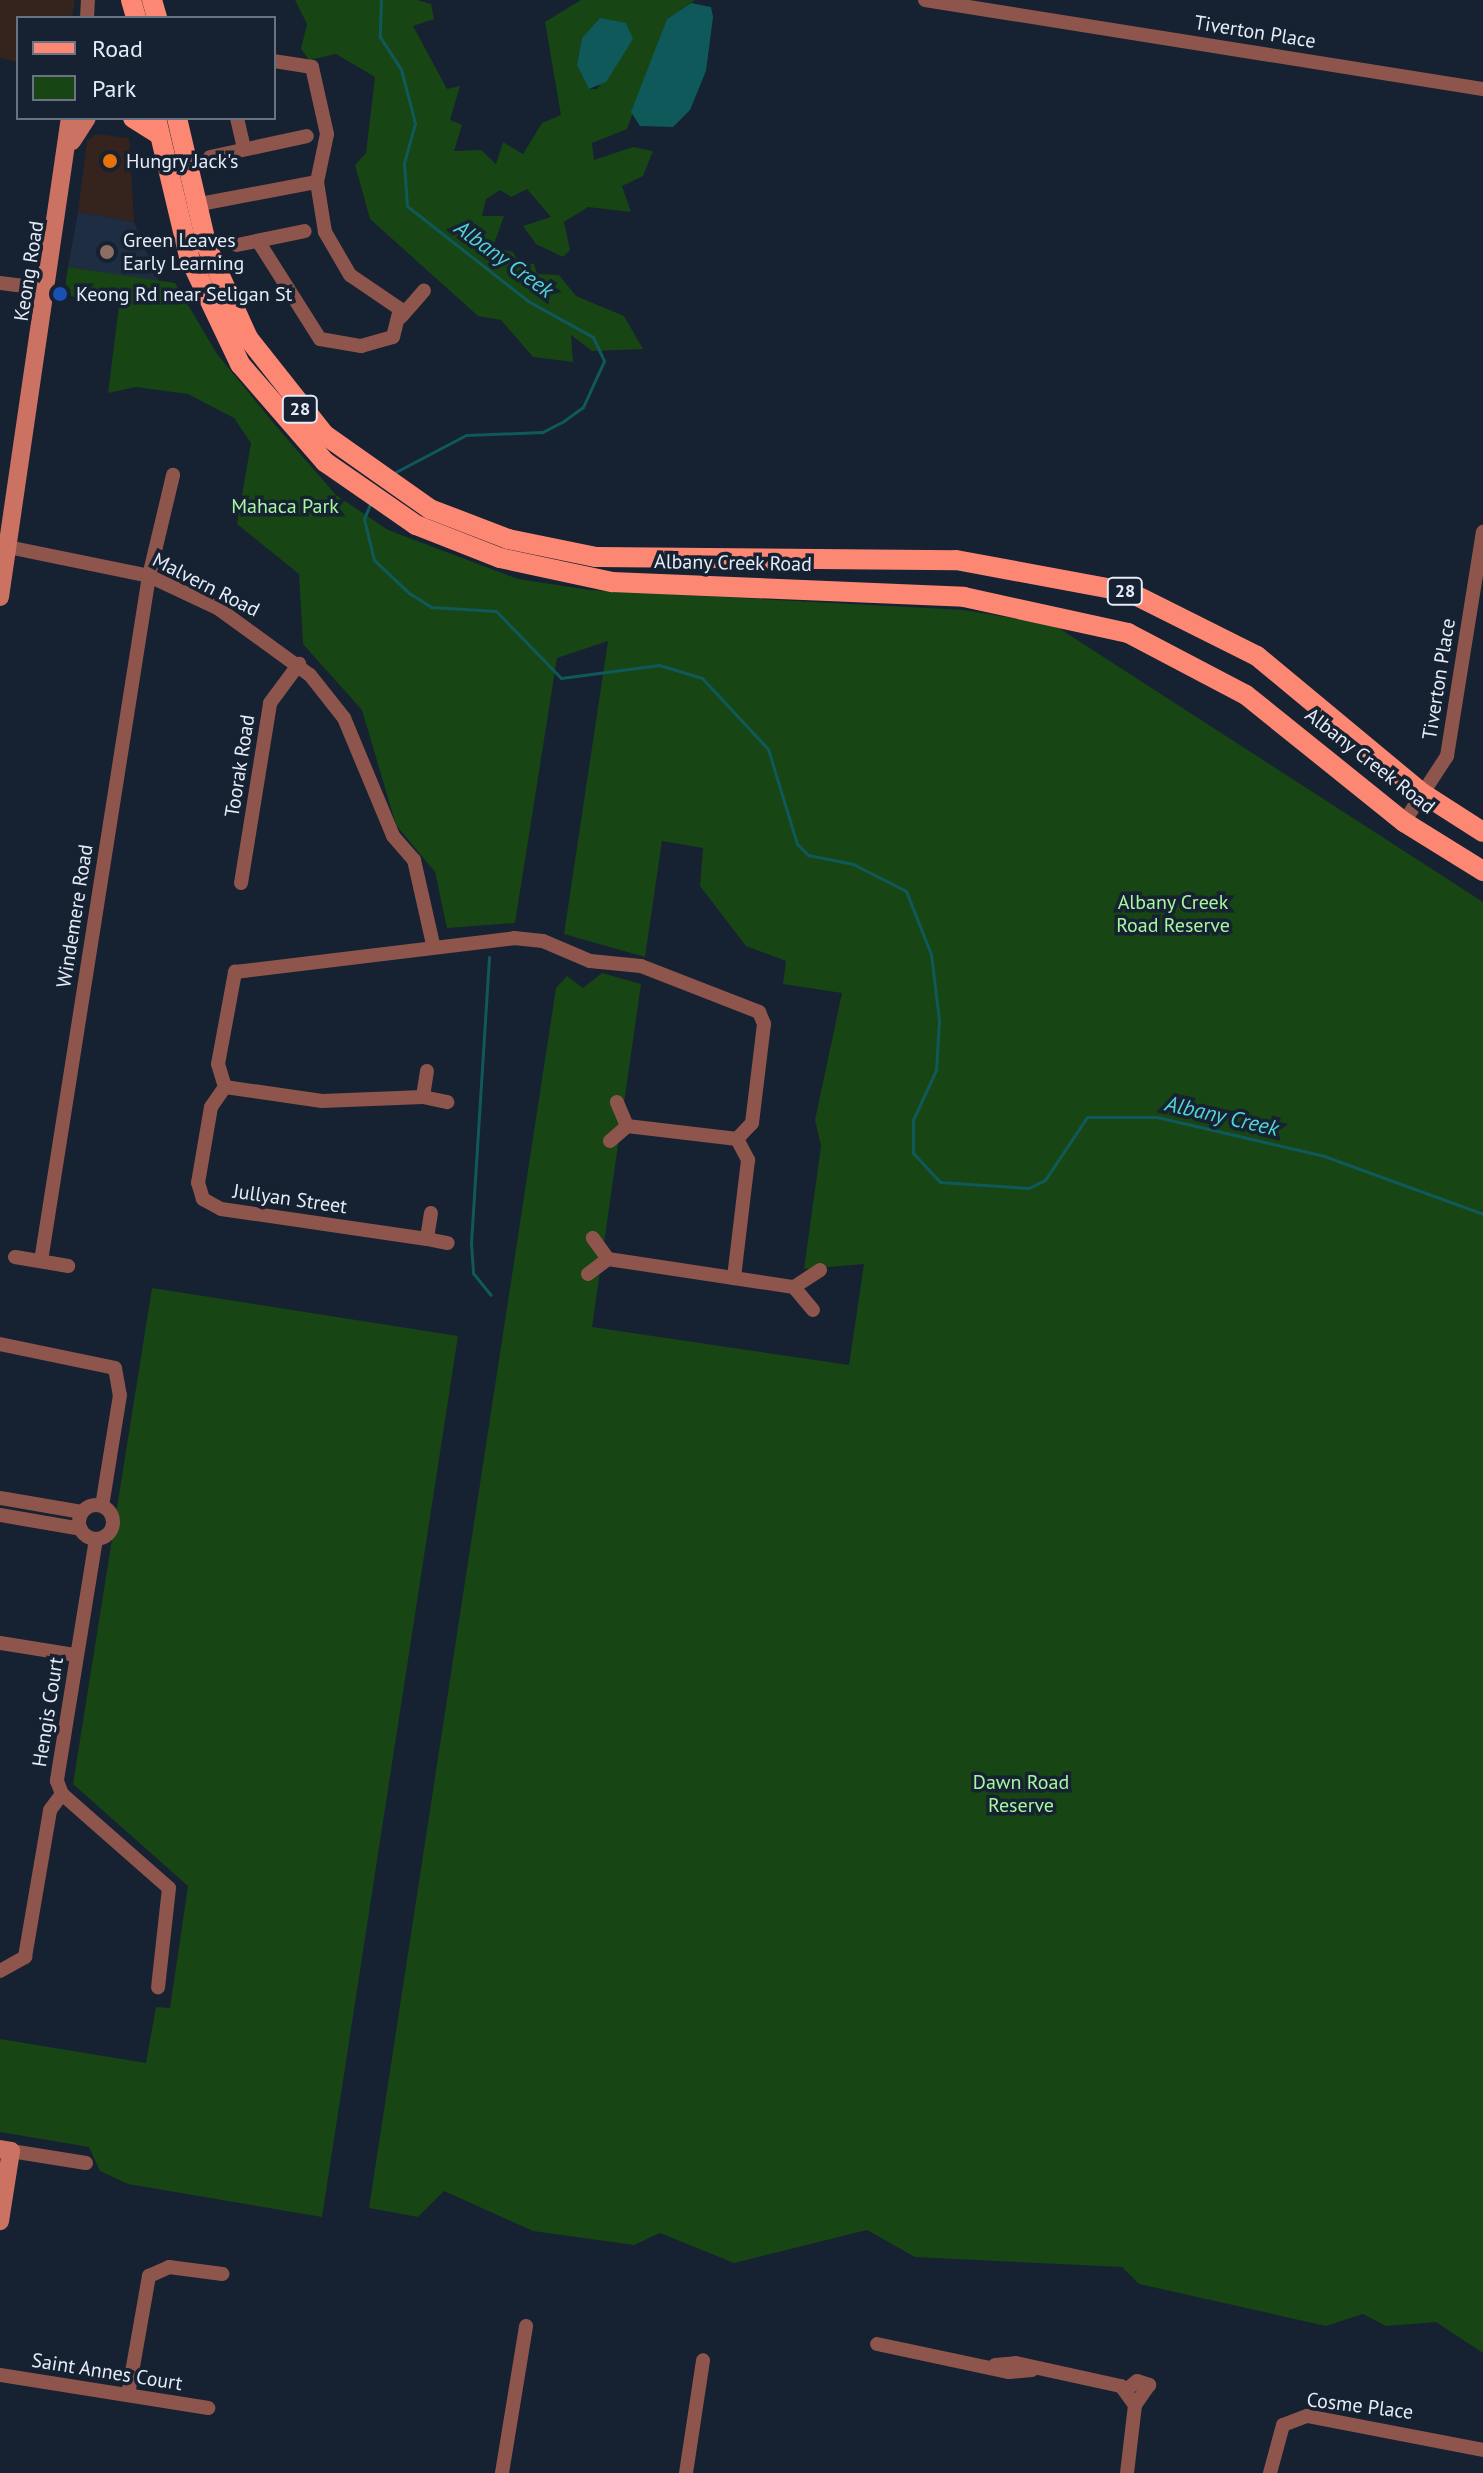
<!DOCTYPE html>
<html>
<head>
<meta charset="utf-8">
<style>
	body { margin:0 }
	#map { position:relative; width:1483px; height:2473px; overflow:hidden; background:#162131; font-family:"PT Sans",sans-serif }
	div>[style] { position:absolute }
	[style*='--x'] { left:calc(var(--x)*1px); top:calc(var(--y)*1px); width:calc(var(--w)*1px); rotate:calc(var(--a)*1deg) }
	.commercial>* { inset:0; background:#35231d }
	.built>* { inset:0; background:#1e2d42 }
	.green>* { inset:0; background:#184514 }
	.water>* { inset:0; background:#10595a }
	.stream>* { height:3px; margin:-1.5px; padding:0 1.5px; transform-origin:1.5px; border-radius:1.5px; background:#10595a }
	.street>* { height:14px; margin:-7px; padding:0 7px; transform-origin:7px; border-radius:7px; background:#8e554c }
	.street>.ring { margin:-7px; padding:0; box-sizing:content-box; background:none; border:14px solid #8e554c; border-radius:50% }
	.secondary>* { height:18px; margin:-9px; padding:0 9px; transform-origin:9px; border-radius:9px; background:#cc7263 }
	.primary>* { height:20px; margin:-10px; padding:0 10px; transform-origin:10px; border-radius:10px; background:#fc8874 }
	.dots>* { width:22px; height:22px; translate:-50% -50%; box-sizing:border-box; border:4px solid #162131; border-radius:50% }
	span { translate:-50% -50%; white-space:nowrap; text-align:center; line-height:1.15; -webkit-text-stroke:7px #162131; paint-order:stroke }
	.shield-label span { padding:2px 6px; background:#162131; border:2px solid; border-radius:6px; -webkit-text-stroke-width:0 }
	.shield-label { font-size:18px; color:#e5ecf8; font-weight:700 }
	.street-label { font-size:20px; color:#e5ecf8 }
	.poi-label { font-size:20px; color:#e5ecf8 }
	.left { translate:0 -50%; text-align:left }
	.park-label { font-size:20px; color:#a8f79f }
	.water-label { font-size:22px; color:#52d4d6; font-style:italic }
	.legend { position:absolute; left:16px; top:16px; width:260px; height:104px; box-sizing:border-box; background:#162131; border:2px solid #697281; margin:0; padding:10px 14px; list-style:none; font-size:24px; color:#e5ecf8 }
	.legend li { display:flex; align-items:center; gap:16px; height:40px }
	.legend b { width:40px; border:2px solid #697281 }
</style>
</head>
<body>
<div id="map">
	<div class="commercial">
		<i style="clip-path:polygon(0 0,75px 0,72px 18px,18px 18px,18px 62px,0 58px)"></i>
		<i style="clip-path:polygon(96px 134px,129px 138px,134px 222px,78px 212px,87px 141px)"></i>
	</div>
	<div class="built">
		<i style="clip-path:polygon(78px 212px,134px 222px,159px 281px,68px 267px)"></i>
	</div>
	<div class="green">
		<i style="clip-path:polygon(evenodd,417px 0,431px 4px,434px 19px,413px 26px,447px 89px,460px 86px,450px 120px,462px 125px,454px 151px,481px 150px,496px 164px,503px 142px,523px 154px,542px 123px,561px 115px,545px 22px,581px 0,695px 0,667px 19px,627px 129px,592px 143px,594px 160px,633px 147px,653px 151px,643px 176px,622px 186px,631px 212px,588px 207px,564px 222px,570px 250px,563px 257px,536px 244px,523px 226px,551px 217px,527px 189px,511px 197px,500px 190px,486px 199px,482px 216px,504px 216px,493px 247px,513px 252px,522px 268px,534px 263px,537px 274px,559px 275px,576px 296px,624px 316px,643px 349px,592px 351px,571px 335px,573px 362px,533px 357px,501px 320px,478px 316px,370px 219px,355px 165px,366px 153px,375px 77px,336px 54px,309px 60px,301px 49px,307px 24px,295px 0,417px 0,582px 38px,633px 39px,597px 89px,589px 89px,577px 65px,582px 38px)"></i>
		<i style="clip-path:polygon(68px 267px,175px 283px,217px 354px,276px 426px,336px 495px,388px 530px,518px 579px,590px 590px,964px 610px,1054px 625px,1483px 902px,1483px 2353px,1436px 2322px,1386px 2326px,1363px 2314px,1326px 2326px,1139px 2284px,1122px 2267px,915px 2257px,867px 2230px,734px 2263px,660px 2233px,634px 2245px,533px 2231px,444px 2191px,418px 2217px,369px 2208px,556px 988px,567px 976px,583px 988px,602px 973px,641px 984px,592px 1327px,849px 1365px,864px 1264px,804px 1269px,821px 1146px,815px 1120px,842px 993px,783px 984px,786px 961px,746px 946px,700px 886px,703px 848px,662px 841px,645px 957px,564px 934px,608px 641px,557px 658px,515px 923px,447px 928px,435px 872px,396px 825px,362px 710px,303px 644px,299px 574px,237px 524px,251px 443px,234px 418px,188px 394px,136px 387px,108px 393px,119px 305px,64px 295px)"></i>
		<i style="clip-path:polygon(152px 1288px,458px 1336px,322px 2217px,128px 2184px,100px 2171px,89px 2147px,0 2132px,0 2039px,146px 2063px,156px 2007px,170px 2008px,188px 1886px,73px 1784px)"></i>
	</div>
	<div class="water">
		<i style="clip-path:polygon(691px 3px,711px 7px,713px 17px,706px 71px,690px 110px,673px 127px,640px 126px,631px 112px,667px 19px)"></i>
		<i style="clip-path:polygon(600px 18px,626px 23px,633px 39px,606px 82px,589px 89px,577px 65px,582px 38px)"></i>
	</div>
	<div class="stream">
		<i style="--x:381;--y:0;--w:37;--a:92"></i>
		<i style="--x:380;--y:37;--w:38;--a:57"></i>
		<i style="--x:401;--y:69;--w:56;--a:75.5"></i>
		<i style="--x:415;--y:123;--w:41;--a:105.4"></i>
		<i style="--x:404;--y:163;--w:43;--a:86"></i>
		<i style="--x:407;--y:206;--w:154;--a:38.1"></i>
		<i style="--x:528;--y:301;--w:74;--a:29"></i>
		<i style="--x:593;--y:337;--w:26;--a:65"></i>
		<i style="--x:604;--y:361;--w:51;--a:114.5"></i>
		<i style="--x:583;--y:407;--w:24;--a:144"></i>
		<i style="--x:564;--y:421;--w:25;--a:153"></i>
		<i style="--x:542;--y:432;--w:76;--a:177.7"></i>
		<i style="--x:466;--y:435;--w:81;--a:152.2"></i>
		<i style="--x:370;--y:504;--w:16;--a:112"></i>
		<i style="--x:364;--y:519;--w:42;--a:76.3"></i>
		<i style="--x:374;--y:560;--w:48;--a:43.3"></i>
		<i style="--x:409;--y:593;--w:26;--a:32"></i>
		<i style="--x:431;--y:607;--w:65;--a:3.5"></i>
		<i style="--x:496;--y:611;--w:93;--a:45.9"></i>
		<i style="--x:561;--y:678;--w:99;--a:-7.6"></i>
		<i style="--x:659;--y:665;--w:45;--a:16.8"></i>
		<i style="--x:702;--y:678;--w:97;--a:47.1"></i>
		<i style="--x:768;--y:749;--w:99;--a:73"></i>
		<i style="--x:797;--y:844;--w:16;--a:45"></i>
		<i style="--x:808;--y:855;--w:46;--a:11.3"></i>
		<i style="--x:853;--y:864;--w:59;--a:27"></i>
		<i style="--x:906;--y:891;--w:68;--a:68.4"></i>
		<i style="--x:931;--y:954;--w:66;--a:83.1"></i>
		<i style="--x:939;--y:1020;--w:50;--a:93.4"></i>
		<i style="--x:936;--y:1070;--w:55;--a:114.7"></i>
		<i style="--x:913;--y:1120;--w:33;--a:90"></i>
		<i style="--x:913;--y:1153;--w:40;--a:47"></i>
		<i style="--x:940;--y:1182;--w:89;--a:3.9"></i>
		<i style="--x:1029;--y:1188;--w:18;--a:-27"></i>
		<i style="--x:1045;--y:1180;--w:76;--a:-56.3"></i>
		<i style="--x:1087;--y:1117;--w:70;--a:0"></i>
		<i style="--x:1157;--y:1117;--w:171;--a:13.1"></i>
		<i style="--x:1324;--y:1156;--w:169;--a:20"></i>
		<i style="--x:489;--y:957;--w:287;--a:93.6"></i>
		<i style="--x:471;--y:1243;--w:30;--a:86"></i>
		<i style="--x:473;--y:1273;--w:28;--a:51"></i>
	</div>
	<div class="street">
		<i style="--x:925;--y:0;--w:565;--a:9.06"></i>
		<i style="--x:87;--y:18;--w:18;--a:-87"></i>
		<i style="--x:237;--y:118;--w:32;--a:77"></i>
		<i style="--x:210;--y:157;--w:99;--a:-12.2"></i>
		<i style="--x:195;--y:205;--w:124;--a:-10.7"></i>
		<i style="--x:258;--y:241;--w:116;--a:57.7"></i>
		<i style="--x:320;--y:339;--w:42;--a:9.7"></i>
		<i style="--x:361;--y:346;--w:33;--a:-16"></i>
		<i style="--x:393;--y:337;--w:29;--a:-76"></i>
		<i style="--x:400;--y:309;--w:60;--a:-145.8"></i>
		<i style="--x:350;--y:275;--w:50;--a:-120.2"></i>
		<i style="--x:325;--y:232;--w:51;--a:-99.1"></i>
		<i style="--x:317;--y:182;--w:49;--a:-78.2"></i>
		<i style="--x:327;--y:134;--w:69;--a:-102.6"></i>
		<i style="--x:312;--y:67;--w:38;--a:-171"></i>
		<i style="--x:237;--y:245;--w:69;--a:-11.6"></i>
		<i style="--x:0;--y:283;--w:48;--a:7.1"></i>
		<i style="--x:401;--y:317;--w:35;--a:-49"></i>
		<i style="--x:8;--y:547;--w:144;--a:11.6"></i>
		<i style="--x:149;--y:576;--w:77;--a:25.2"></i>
		<i style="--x:219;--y:609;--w:112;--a:36"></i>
		<i style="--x:310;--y:675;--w:55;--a:51.7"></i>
		<i style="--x:344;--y:718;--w:128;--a:67.4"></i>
		<i style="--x:393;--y:836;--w:32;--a:49"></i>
		<i style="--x:414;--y:860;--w:86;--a:77.3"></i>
		<i style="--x:1404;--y:822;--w:79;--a:-56.9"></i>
		<i style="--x:1447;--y:756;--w:227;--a:-80.9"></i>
		<i style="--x:241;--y:883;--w:182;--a:-80.8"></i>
		<i style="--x:270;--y:703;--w:49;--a:-53.4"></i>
		<i style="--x:427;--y:1071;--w:26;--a:99"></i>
		<i style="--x:423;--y:1097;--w:25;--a:12"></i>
		<i style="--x:225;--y:1087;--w:98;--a:8.2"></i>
		<i style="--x:322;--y:1101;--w:101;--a:-2.3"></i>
		<i style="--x:627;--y:1126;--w:111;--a:6.7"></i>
		<i style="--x:610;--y:1141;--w:23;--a:-41"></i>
		<i style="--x:627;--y:1126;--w:26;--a:-113"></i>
		<i style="--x:431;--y:1213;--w:26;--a:99"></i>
		<i style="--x:427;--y:1239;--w:21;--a:11"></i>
		<i style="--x:427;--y:1239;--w:208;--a:-171.7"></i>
		<i style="--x:221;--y:1209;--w:21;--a:-151"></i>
		<i style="--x:203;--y:1199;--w:17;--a:-107"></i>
		<i style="--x:198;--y:1183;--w:77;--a:-80.3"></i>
		<i style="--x:211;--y:1107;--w:24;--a:-55"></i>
		<i style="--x:225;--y:1087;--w:24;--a:-107"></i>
		<i style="--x:218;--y:1064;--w:94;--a:-79.5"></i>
		<i style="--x:235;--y:972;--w:281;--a:-6.9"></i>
		<i style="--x:514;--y:938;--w:29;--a:6"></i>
		<i style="--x:543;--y:941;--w:51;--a:23.1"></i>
		<i style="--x:590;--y:961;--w:51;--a:5.6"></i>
		<i style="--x:641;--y:966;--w:127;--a:21.3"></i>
		<i style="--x:759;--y:1012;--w:13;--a:67"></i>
		<i style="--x:764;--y:1024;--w:100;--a:96.9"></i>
		<i style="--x:752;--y:1123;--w:22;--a:133"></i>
		<i style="--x:737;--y:1139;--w:24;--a:62"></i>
		<i style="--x:748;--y:1160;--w:119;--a:96.8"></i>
		<i style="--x:15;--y:1257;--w:54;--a:9.6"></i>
		<i style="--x:608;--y:1259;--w:188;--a:8.6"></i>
		<i style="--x:41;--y:1261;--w:693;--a:-81.04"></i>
		<i style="--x:149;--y:576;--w:104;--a:-76.6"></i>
		<i style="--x:588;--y:1274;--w:25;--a:-37"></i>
		<i style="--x:608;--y:1259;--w:26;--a:-126"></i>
		<i style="--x:813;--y:1310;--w:30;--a:-130"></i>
		<i style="--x:794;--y:1287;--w:31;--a:-33"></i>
		<i style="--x:0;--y:1344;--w:117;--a:11.8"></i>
		<i style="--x:115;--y:1368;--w:27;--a:80"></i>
		<i style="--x:120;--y:1395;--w:112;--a:99.2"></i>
		<i style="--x:0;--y:1498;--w:83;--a:9.7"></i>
		<i class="ring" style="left:79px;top:1505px;width:20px;height:20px"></i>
		<i style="--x:0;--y:1515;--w:82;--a:9.8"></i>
		<i style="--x:96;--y:1539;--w:245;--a:99.2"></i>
		<i style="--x:57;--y:1781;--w:14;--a:69"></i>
		<i style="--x:62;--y:1794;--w:142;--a:41.3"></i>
		<i style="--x:169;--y:1888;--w:100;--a:96.3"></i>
		<i style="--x:0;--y:1643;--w:77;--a:9"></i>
		<i style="--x:0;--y:1971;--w:29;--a:-29"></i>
		<i style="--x:25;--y:1957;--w:149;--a:-80.3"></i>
		<i style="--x:50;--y:1810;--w:20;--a:-53"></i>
		<i style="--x:11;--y:2151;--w:76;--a:9.1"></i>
		<i style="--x:877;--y:2344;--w:135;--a:12"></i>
		<i style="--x:1009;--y:2372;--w:23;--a:-5"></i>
		<i style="--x:995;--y:2365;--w:21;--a:-5"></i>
		<i style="--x:1016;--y:2363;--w:107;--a:12.4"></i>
		<i style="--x:1121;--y:2386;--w:24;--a:54"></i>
		<i style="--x:1135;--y:2405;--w:68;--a:96.7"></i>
		<i style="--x:0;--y:2375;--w:211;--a:9"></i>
		<i style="--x:1126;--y:2390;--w:14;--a:-39"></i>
		<i style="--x:1137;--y:2381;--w:13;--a:18"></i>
		<i style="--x:1149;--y:2385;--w:24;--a:125"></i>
		<i style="--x:128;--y:2395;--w:121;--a:-80"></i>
		<i style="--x:149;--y:2276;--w:22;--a:-24"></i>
		<i style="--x:169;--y:2267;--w:54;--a:7.4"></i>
		<i style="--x:502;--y:2473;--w:149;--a:-80.7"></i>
		<i style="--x:686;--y:2473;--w:114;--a:-81.4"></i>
		<i style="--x:1270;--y:2473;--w:50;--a:-74.8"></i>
		<i style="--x:1283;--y:2425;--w:26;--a:-21"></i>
		<i style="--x:1307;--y:2416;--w:179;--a:10.9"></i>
	</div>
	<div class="secondary">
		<i style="--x:72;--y:141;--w:27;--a:-57"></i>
		<i style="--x:0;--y:597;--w:484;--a:-81.7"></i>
		<i style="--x:0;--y:2149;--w:11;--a:10"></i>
		<i style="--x:11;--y:2151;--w:71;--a:98.9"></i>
	</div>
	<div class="primary">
		<i style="--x:131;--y:0;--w:19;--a:74"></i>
		<i style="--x:152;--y:0;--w:19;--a:74"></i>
		<i style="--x:133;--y:118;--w:31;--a:32"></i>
		<i style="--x:156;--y:118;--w:143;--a:76.6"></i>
		<i style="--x:189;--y:257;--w:119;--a:64.5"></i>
		<i style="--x:240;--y:364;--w:130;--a:49.1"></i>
		<i style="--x:325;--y:462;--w:111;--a:34.7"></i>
		<i style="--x:416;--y:525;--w:90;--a:21.4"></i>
		<i style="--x:500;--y:558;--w:115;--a:12.1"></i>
		<i style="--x:612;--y:582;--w:352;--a:2.4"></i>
		<i style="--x:964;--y:597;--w:168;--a:12.4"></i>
		<i style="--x:1128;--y:633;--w:133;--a:27.7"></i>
		<i style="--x:1246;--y:695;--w:203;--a:38.8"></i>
		<i style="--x:1404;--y:822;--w:93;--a:31.8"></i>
		<i style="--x:177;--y:118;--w:132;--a:76.9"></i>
		<i style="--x:207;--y:247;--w:100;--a:65.7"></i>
		<i style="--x:248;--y:338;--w:124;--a:51.6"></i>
		<i style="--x:325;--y:435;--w:128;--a:35.2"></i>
		<i style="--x:430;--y:509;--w:84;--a:21"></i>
		<i style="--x:508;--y:539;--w:90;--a:11.6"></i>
		<i style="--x:596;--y:557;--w:360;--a:0.5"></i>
		<i style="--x:956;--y:560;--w:176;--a:10.5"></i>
		<i style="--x:1129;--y:592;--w:143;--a:26.6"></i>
		<i style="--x:1257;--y:656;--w:214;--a:39.7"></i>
		<i style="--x:1422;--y:793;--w:72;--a:32.6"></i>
	</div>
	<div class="dots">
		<i style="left:110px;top:161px;background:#e8710a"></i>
		<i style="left:107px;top:252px;background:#8d6e63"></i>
		<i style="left:60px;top:294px;background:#1a4fb4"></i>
	</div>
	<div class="shield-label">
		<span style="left:300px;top:409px">28</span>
		<span style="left:1125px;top:591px">28</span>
	</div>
	<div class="street-label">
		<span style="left:1255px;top:32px;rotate:9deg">Tiverton Place</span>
		<span style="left:29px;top:271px;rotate:-81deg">Keong Road</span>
		<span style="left:733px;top:563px;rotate:1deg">Albany Creek Road</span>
		<span style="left:206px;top:585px;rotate:27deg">Malvern Road</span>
		<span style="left:1439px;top:679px;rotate:-81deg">Tiverton Place</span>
		<span style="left:1370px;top:761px;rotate:38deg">Albany Creek Road</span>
		<span style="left:240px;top:766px;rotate:-81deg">Toorak Road</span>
		<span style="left:75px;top:916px;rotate:-81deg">Windemere Road</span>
		<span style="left:290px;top:1199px;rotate:8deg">Jullyan Street</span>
		<span style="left:48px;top:1712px;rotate:-81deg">Hengis Court</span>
		<span style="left:107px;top:2372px;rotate:9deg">Saint Annes Court</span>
		<span style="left:1360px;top:2406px;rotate:7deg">Cosme Place</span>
	</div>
	<div class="poi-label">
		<span class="left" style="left:126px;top:161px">Hungry Jack's</span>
		<span class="left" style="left:123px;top:252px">Green Leaves<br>Early Learning</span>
		<span class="left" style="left:76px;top:294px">Keong Rd near Seligan St</span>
	</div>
	<div class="park-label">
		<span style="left:285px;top:506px">Mahaca Park</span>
		<span style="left:1173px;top:914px">Albany Creek<br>Road Reserve</span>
		<span style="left:1021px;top:1794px">Dawn Road<br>Reserve</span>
	</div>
	<div class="water-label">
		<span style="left:504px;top:259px;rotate:36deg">Albany Creek</span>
		<span style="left:1222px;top:1116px;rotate:13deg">Albany Creek</span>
	</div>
	<ul class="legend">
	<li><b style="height:10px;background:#fc8874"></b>Road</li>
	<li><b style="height:22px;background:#184514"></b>Park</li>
	</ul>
</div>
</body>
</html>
